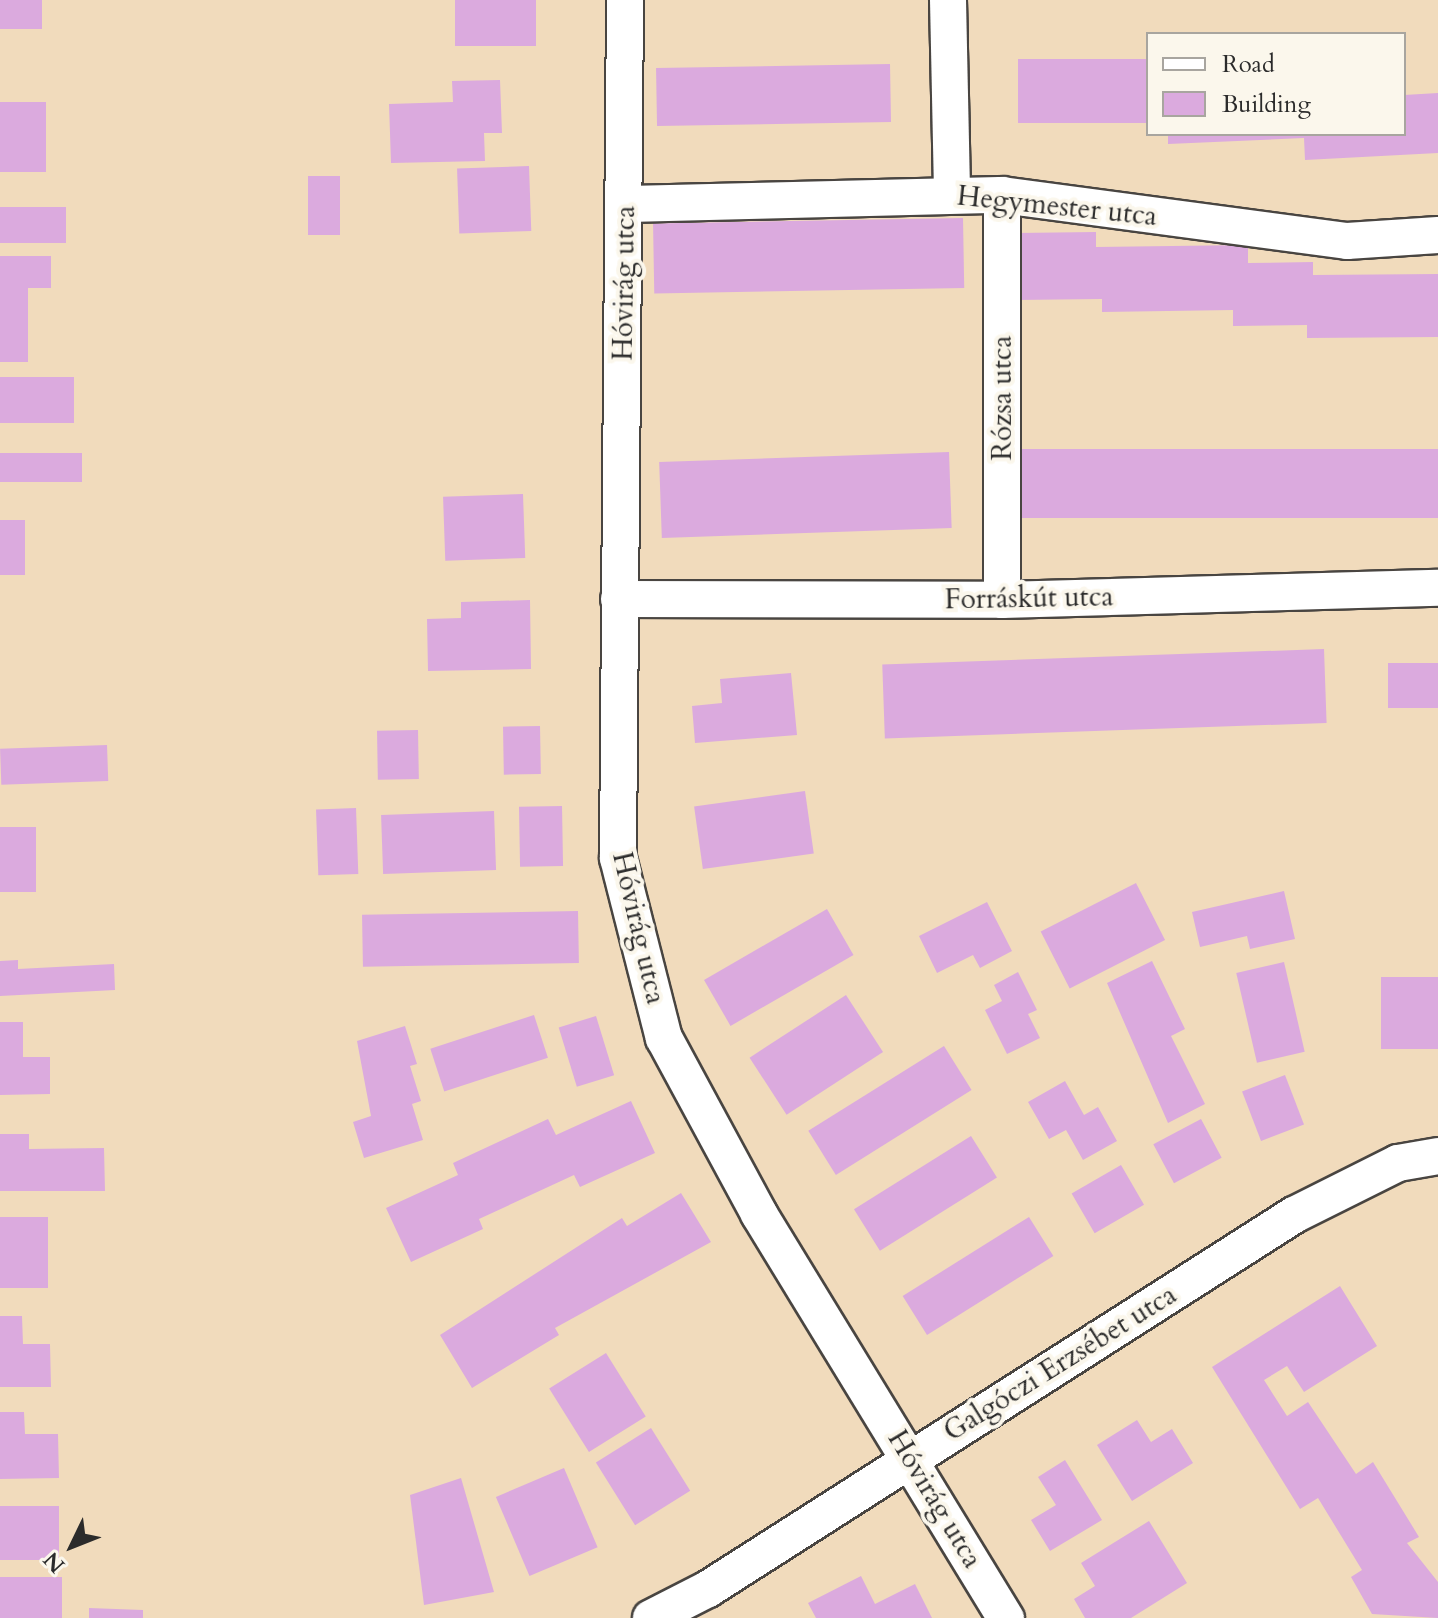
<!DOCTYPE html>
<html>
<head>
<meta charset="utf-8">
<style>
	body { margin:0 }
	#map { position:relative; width:1438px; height:1618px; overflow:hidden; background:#f1dbbc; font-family:Cardo,serif }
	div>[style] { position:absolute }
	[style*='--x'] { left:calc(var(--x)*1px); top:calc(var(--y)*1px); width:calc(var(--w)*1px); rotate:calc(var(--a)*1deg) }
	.building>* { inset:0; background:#dbaade; transform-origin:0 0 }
	.roads { filter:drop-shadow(2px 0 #494541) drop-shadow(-2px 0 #494541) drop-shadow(0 2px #494541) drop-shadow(0 -2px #494541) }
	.street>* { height:36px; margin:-18px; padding:0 18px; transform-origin:18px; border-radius:18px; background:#fff }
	span { translate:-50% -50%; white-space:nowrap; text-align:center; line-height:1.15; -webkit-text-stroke:8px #fbf7ec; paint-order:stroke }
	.street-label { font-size:28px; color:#2b2b2b }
	.legend { position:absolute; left:1146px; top:32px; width:260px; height:104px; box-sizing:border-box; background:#fbf7ec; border:2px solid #a8a59f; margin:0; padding:10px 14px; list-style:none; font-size:24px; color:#2b2b2b }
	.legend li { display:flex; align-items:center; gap:16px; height:40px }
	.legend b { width:40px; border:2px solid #a8a59f }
	.north { position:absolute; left:32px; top:1506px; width:80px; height:80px; -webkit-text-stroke:6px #fbf7ec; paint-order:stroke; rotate:227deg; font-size:22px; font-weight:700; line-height:32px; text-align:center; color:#2b2b2b }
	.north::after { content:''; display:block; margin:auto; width:28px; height:36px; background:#2b2b2b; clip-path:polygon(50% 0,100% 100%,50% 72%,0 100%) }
</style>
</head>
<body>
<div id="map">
	<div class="building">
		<i style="left:0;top:0;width:42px;height:29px"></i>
		<i style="left:455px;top:0;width:81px;height:46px"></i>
		<i style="left:1148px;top:59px;width:64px;height:130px;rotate:90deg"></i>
		<i style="left:890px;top:64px;width:58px;height:234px;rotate:89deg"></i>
		<i style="clip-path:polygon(500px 80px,502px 133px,484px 133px,485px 161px,391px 163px,389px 104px,453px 102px,452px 81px)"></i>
		<i style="clip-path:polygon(1438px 93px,1438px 153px,1305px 160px,1304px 138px,1168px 144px,1168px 134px,1404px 134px,1404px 95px)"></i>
		<i style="left:0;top:102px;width:46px;height:70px"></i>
		<i style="left:529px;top:166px;width:65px;height:72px;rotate:88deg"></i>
		<i style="left:308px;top:176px;width:32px;height:59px"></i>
		<i style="left:0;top:207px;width:66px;height:36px"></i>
		<i style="left:963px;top:218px;width:70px;height:310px;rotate:89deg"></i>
		<i style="clip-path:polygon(1096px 232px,1096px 247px,1248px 245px,1248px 263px,1313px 262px,1313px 275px,1438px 274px,1438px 337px,1307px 338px,1307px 325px,1233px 326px,1233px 310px,1102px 312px,1102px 299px,1014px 300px,1013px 233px)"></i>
		<i style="clip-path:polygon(0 256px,51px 256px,51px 288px,28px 288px,28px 362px,0 362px)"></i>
		<i style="left:0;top:377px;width:74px;height:46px"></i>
		<i style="left:1438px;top:449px;width:69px;height:426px;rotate:90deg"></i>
		<i style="left:949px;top:452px;width:76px;height:290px;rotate:88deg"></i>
		<i style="left:82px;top:453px;width:29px;height:82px;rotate:90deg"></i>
		<i style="left:523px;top:494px;width:64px;height:80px;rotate:88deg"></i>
		<i style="left:25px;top:520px;width:55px;height:25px;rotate:90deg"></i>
		<i style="clip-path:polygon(530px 600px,531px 669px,428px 671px,427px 619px,461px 618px,461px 602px)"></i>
		<i style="left:1324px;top:649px;width:74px;height:442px;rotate:88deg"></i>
		<i style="left:1438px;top:663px;width:45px;height:50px;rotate:90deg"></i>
		<i style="clip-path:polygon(791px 673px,797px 735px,695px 743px,692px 706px,722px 703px,720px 679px)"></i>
		<i style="left:540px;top:726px;width:48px;height:37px;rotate:89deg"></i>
		<i style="left:418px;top:730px;width:49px;height:41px;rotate:89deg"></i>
		<i style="left:107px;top:745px;width:36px;height:107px;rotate:88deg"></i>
		<i style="left:805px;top:791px;width:63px;height:112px;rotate:82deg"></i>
		<i style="left:562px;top:806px;width:60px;height:43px;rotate:89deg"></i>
		<i style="left:356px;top:808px;width:66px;height:40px;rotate:88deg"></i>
		<i style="left:494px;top:811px;width:59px;height:113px;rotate:88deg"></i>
		<i style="left:36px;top:827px;width:65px;height:36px;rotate:90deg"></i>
		<i style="left:1136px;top:883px;width:64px;height:107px;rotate:63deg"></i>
		<i style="clip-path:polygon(1284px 891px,1295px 939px,1250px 949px,1247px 936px,1200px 947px,1192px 912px)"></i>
		<i style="clip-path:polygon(987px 902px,1012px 951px,980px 968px,973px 955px,937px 973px,919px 936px)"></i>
		<i style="left:827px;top:909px;width:53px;height:142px;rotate:60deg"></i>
		<i style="left:578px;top:911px;width:52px;height:216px;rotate:89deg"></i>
		<i style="clip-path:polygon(18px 960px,18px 969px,114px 964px,115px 990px,0 996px,0 961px)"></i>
		<i style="clip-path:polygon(1152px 961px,1185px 1029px,1171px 1036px,1205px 1104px,1168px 1123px,1107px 983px)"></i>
		<i style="left:1284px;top:962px;width:92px;height:49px;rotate:77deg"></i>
		<i style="clip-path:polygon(1018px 972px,1037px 1010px,1028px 1014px,1040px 1038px,1007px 1054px,985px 1010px,1002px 1001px,994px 985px)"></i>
		<i style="left:1438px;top:977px;width:72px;height:57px;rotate:90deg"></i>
		<i style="left:846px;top:995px;width:68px;height:115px;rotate:57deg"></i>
		<i style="left:534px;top:1015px;width:45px;height:109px;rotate:72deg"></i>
		<i style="left:596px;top:1016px;width:62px;height:39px;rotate:73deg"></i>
		<i style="clip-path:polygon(0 1022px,23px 1022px,23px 1057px,50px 1057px,50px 1094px,0 1095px)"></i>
		<i style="clip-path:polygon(405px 1026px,417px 1064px,410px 1066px,421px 1101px,412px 1104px,423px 1140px,364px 1158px,353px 1122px,371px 1116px,357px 1041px)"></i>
		<i style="left:944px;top:1046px;width:52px;height:160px;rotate:58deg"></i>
		<i style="left:1285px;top:1075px;width:53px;height:46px;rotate:69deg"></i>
		<i style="clip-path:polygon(1065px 1081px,1084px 1115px,1098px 1107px,1117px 1141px,1083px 1160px,1066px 1130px,1049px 1139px,1028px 1102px)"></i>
		<i style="clip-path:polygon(631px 1101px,655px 1153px,580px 1187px,574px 1175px,479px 1219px,483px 1229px,411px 1262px,386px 1208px,458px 1175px,453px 1163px,548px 1119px,556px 1135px)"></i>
		<i style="left:1201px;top:1119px;width:44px;height:54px;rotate:62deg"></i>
		<i style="clip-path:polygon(0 1134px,29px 1134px,29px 1149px,104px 1148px,105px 1191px,0 1191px)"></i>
		<i style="left:971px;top:1136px;width:49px;height:138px;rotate:58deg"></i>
		<i style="left:1121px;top:1165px;width:46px;height:57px;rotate:60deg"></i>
		<i style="clip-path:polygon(681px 1193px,711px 1242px,555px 1328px,559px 1335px,472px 1388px,440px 1335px,622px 1218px,627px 1226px)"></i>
		<i style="left:0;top:1217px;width:48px;height:71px"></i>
		<i style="left:1029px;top:1217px;width:46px;height:149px;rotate:58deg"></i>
		<i style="clip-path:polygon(1340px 1286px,1377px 1346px,1304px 1392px,1287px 1366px,1264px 1380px,1287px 1416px,1308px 1402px,1356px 1474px,1373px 1462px,1419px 1537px,1407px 1543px,1438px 1582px,1438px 1618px,1372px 1614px,1351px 1577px,1362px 1570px,1318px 1498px,1300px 1509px,1212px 1367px)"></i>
		<i style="clip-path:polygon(0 1316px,22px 1316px,23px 1344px,50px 1344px,51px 1387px,0 1387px)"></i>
		<i style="left:606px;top:1353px;width:75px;height:67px;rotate:58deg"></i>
		<i style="clip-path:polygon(0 1412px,24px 1412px,25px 1434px,58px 1434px,59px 1478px,0 1479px)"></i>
		<i style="clip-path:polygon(1137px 1420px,1151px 1442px,1172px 1429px,1193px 1463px,1132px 1501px,1097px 1445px)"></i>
		<i style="left:651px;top:1428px;width:74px;height:65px;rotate:58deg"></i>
		<i style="clip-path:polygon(1065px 1460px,1102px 1520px,1050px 1551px,1031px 1520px,1056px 1505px,1038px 1477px)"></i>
		<i style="left:564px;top:1468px;width:86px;height:74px;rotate:67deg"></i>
		<i style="clip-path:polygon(461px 1478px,494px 1592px,424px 1605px,410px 1495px)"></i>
		<i style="left:59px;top:1506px;width:54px;height:59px;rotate:90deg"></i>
		<i style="clip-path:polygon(1149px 1521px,1187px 1583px,1131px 1618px,1085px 1618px,1074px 1599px,1095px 1586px,1081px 1563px)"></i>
		<i style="clip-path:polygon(861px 1576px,875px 1604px,915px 1584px,932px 1618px,816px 1618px,808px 1603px)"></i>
		<i style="left:0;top:1577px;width:62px;height:41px"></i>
		<i style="clip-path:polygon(89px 1608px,143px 1610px,143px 1618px,89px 1618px)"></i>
	</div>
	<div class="roads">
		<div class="street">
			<i style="--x:625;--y:0;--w:858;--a:90.47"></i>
			<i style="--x:618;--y:858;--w:186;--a:75.7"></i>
			<i style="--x:664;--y:1038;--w:200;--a:61.6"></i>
			<i style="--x:759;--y:1214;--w:474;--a:58.6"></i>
			<i style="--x:948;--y:0;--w:194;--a:88.8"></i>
			<i style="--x:1002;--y:195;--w:405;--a:90"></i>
			<i style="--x:626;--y:204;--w:376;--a:-1.4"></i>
			<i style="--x:1002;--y:195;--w:348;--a:7.6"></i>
			<i style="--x:1347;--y:241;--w:91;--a:-3.8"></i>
			<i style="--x:619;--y:599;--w:383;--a:0.1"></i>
			<i style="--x:1002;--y:600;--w:436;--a:-1.6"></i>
			<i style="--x:651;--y:1618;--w:64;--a:-27"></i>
			<i style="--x:708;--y:1589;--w:695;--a:-32.55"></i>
			<i style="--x:1294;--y:1215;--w:116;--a:-26.6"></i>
			<i style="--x:1398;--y:1163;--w:41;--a:-9.9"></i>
		</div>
	</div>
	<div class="street-label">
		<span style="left:1057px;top:206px;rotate:6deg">Hegymester utca</span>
		<span style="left:624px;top:283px;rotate:-89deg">Hóvirág utca</span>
		<span style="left:1002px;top:398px;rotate:-90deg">Rózsa utca</span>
		<span style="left:1029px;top:598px;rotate:-1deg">Forráskút utca</span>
		<span style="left:639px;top:928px;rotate:77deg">Hóvirág utca</span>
		<span style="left:1060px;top:1363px;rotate:-32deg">Galgóczi Erzsébet utca</span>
		<span style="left:935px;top:1499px;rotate:59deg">Hóvirág utca</span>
	</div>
	<ul class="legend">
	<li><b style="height:10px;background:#fff"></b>Road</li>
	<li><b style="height:22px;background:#dbaade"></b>Building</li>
	</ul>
	<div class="north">N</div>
</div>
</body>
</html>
